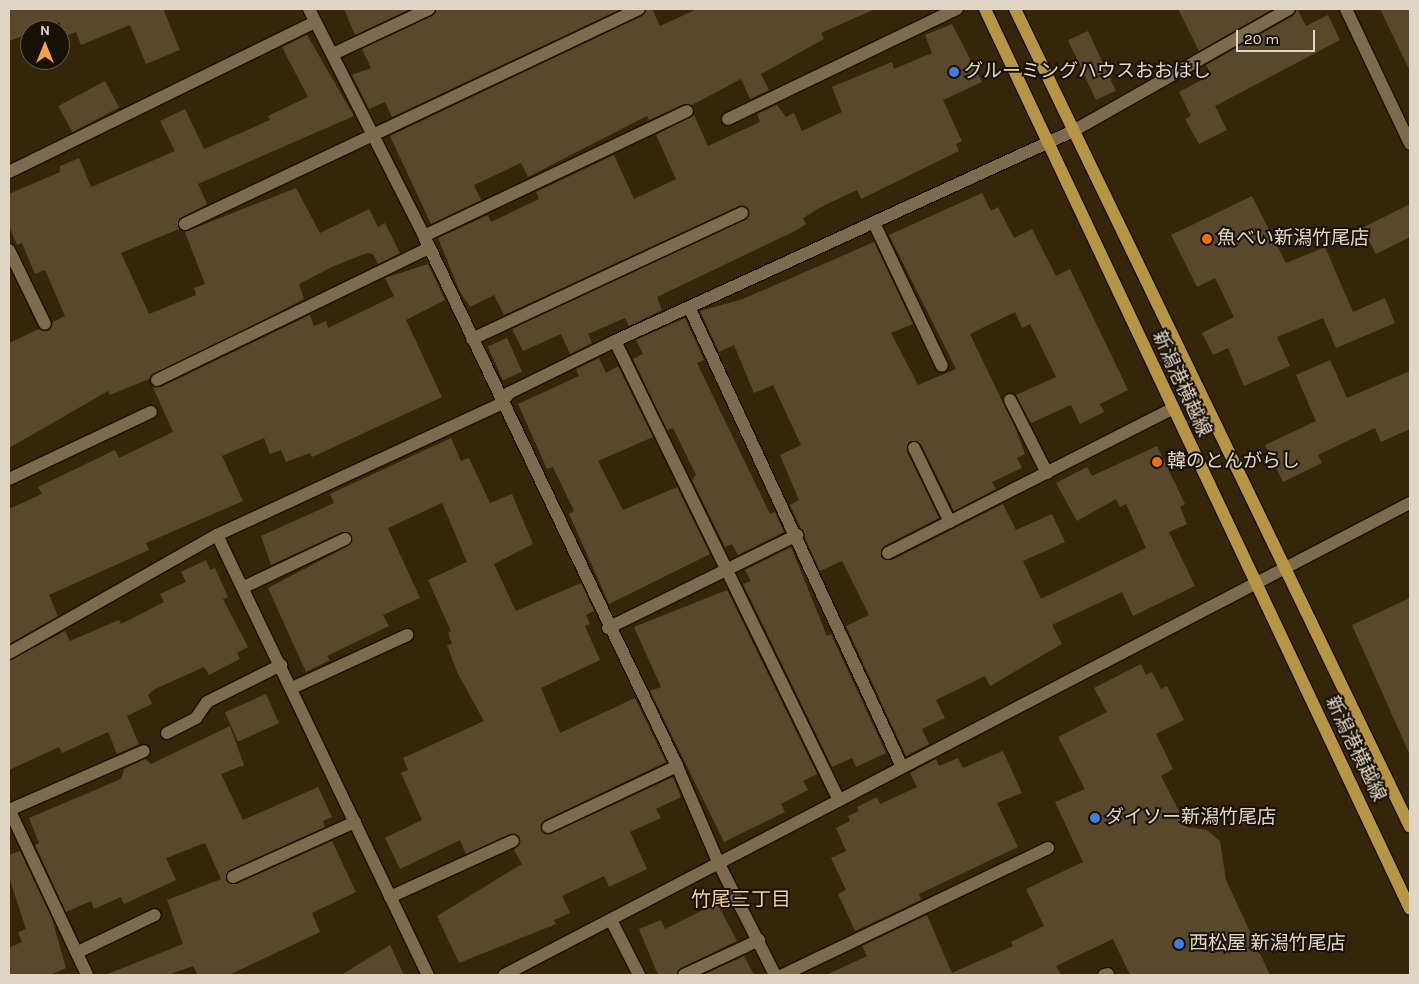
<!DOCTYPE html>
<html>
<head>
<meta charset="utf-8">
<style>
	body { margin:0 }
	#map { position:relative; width:1419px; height:984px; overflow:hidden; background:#362609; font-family:Karla,"Noto Sans JP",sans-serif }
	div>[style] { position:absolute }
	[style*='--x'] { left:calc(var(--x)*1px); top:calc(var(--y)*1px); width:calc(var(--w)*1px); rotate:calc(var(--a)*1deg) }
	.building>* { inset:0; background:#5a482c; transform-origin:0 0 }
	.roads { filter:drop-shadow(1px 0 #1b0f00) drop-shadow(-1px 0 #1b0f00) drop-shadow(0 1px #1b0f00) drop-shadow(0 -1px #1b0f00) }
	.lane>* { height:12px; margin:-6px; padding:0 6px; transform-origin:6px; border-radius:6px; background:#7e6b4e }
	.street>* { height:12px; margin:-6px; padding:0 6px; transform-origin:6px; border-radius:6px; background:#7e6b4e }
	.primary>* { height:12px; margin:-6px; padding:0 6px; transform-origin:6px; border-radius:6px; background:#b69645 }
	.dots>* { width:14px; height:14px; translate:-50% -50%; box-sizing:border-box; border:2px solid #181106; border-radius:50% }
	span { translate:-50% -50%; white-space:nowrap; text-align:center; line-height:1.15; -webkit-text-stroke:4px #181106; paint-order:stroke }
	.poi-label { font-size:19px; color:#e0d6c6 }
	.left { translate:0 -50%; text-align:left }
	.street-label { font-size:19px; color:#e0d6c6 }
	.neighbourhood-label { font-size:20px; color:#f9cb9d }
	.frame { position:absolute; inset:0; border:10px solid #e0d6c6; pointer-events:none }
	.north { position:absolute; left:20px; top:20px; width:50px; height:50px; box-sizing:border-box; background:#181106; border:1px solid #686053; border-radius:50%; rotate:0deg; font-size:14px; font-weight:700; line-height:20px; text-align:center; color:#e0d6c6 }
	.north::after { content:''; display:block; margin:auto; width:18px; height:22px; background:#f5a345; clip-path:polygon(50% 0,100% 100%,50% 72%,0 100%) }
	.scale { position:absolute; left:1236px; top:30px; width:79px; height:22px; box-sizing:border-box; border:2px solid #e0d6c6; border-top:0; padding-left:6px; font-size:15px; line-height:18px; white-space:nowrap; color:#e0d6c6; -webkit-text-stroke:4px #181106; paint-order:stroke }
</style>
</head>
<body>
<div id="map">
	<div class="building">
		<i style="clip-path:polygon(9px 9px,168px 9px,164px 11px,180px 50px,146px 64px,130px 25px,81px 45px,76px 32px,60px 38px,60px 22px,9px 41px)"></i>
		<i style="clip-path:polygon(344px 9px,410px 9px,355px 35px)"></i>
		<i style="clip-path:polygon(437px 9px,621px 9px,392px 117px,385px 102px,369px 109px,352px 75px,371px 68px,362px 49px,432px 16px)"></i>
		<i style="clip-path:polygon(647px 9px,652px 9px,660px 26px,697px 9px,875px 9px,821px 33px,824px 39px,761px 74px,769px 90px,750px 99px,741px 79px,692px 105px,684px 104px,649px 120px,647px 116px,528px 177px,521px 163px,474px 185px,481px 200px,431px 224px,390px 136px,642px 16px)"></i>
		<i style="clip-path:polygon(1178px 9px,1273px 9px,1199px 51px)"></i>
		<i style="clip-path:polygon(1297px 9px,1306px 26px,1328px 15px,1340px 40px,1215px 106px,1227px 130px,1199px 144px,1185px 119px,1191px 116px,1179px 92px,1211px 75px,1206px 65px,1293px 16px)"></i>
		<i style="clip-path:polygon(1380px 9px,1410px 9px,1410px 71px)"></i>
		<i style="clip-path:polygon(952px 24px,982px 82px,943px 100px,962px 141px,956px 144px,959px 151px,861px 199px,857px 190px,819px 208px,803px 218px,806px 224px,795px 231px,657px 297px,662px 310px,629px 326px,625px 318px,588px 334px,592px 343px,570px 354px,561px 334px,523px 351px,512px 329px,745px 220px,749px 209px,739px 206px,504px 315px,494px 295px,470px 307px,460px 292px,438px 238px,488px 215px,491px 222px,539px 199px,536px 192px,614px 155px,634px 199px,676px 179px,656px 135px,694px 115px,708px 146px,760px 122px,757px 114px,777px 105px,786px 117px,794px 113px,802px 131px,842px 112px,832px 87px,892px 62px,894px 69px,932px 53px,925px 35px)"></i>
		<i style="left:1088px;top:31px;width:66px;height:22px;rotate:65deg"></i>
		<i style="clip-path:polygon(307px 35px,354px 116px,198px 184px,207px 204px,179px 219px,179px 229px,121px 253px,149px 314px,196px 295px,194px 288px,205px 284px,185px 232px,296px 188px,320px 233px,369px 209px,378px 227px,385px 223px,400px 253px,378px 264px,373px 254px,367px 253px,334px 266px,299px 284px,304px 299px,149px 379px,110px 395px,108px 391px,9px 448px,9px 343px,39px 329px,49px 331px,53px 322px,65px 316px,45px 270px,35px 274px,22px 243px,17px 245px,9px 226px,9px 194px,60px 172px,60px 166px,79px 158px,91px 187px,175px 151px,160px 121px,185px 109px,204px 149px,270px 120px,268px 116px,308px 97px,282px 47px)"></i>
		<i style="left:105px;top:81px;width:30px;height:53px;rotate:62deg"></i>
		<i style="clip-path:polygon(982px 193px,991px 211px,998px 207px,1014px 238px,1032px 229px,1056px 276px,1070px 269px,1128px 390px,1100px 404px,1104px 412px,1080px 424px,1071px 405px,1031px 423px,1016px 395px,1056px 377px,1030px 324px,1022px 328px,1015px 312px,970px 334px,1016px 430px,1025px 454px,1017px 458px,1022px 468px,992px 482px,996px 489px,954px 511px,921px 444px,910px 441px,907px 452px,939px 518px,884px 546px,881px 557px,892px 560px,1003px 504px,1016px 530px,1052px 514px,1065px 542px,1023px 561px,1041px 599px,1146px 548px,1126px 504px,1120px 507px,1116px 499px,1077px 521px,1056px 483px,1087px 467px,1092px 476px,1157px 446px,1185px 504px,1180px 507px,1187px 524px,1169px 532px,1195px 586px,1133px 616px,1122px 592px,1052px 625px,1062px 644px,990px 686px,985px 676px,936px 700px,945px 718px,922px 729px,929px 744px,906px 756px,846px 626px,869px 615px,842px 561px,820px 571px,790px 505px,799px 500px,780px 455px,801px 445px,773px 385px,754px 393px,734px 345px,719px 352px,700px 311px,743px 299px,874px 242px,913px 324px,891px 333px,918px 385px,956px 369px,889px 235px)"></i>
		<i style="clip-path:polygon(1252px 196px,1286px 263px,1325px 247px,1353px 312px,1385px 298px,1395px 323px,1336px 348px,1323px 318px,1277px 337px,1290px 366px,1244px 386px,1228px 348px,1213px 355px,1202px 333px,1234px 317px,1215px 278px,1197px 287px,1171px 235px)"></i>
		<i style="clip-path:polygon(1410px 204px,1410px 237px,1376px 254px,1362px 228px)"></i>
		<i style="clip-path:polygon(428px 264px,445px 300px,406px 320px,442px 397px,312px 457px,310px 453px,286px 462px,281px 450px,270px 454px,264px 438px,222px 456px,243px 501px,146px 543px,149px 550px,49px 595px,58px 616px,9px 644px,9px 509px,42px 494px,38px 487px,115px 450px,119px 458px,173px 432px,153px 387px,161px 387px,310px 315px,314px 326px,326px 321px,328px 328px,394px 296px,385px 278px)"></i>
		<i style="clip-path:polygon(685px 318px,704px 360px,697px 363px,770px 514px,775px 512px,784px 532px,738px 555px,732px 544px,725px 547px,692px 480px,696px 475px,673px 428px,667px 430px,633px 359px,643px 354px,636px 340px)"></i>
		<i style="left:507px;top:338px;width:37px;height:21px;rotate:66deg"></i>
		<i style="clip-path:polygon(599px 358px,606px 373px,618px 366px,653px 437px,598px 461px,623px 510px,677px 487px,710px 554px,609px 604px,569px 514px,574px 511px,553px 467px,547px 469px,518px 404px,579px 376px,576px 369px)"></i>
		<i style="clip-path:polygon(1330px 360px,1347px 398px,1410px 371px,1410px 429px,1381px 442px,1375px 428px,1318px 455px,1322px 463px,1283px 482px,1265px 445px,1316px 421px,1296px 375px)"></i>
		<i style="clip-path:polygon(451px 438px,461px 461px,469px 458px,490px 503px,512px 494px,533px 544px,494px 564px,516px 611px,581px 583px,594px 611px,586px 615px,590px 624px,585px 626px,600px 660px,541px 688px,560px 733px,635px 698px,666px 762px,545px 820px,541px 831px,551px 834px,673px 777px,681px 797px,656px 809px,661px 818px,630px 832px,647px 869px,609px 887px,604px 876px,562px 896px,570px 913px,554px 920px,556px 924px,459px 963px,437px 916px,522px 864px,514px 850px,520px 837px,510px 834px,466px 854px,460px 840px,400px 869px,385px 838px,422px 820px,401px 773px,408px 770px,403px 758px,484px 721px,457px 672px,447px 645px,452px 644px,448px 633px,451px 631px,428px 580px,467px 562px,442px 503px,388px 528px,420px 598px,383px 615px,389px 626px,327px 656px,330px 660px,306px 672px,268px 588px,348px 546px,352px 536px,342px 532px,271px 565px,261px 536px,334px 503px,330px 494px)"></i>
		<i style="clip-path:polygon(791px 547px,827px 636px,831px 634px,886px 753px,856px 767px,852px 758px,832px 767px,743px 584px,751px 581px,745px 570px)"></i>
		<i style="clip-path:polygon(206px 560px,210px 570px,215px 568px,228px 597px,223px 599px,248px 647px,237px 653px,240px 659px,209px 675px,204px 667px,155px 689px,148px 695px,152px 704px,127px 716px,139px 744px,117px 754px,108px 732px,62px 753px,59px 747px,9px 770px,9px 661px,65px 631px,70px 641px,119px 620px,121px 624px,164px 602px,160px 594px,186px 582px,181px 572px)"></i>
		<i style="clip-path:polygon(727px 590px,817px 774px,803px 781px,808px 790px,781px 804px,785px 812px,724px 842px,650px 691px,661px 687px,634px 627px)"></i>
		<i style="clip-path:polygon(1410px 598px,1410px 755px,1352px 625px)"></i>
		<i style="clip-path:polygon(1141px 664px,1146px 675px,1152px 672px,1161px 689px,1167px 686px,1184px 720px,1156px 734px,1173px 769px,1161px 776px,1187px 827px,1207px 830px,1220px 841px,1226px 880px,1270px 975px,1130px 975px,1113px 939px,1056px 966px,1061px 975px,826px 975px,867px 956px,862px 946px,927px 915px,952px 973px,1013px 946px,1011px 942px,1044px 926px,1026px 889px,1083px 862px,1055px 802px,1085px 789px,1058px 737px,1107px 712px,1094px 688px)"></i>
		<i style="left:266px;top:694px;width:32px;height:45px;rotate:66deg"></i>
		<i style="clip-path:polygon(230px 726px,244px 765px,221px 774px,243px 820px,318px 787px,332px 817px,323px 821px,325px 827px,230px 870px,226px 881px,236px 884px,332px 841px,356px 892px,312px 913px,320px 932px,229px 975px,198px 975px,193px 966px,168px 975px,105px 975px,183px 944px,167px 900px,221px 879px,205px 843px,166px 858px,176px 880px,124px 904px,121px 897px,94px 909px,91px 901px,66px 912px,35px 845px,39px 843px,29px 818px,121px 779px,124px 769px,145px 759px,151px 764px)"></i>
		<i style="clip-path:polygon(1003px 751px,1022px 793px,997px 803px,1018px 847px,919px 894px,921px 900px,855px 931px,838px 894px,846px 890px,831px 858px,846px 851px,836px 828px,850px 821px,848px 816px,859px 811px,857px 807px,877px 797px,880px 804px,917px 787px,910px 773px,936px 759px,939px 766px,958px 758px,963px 768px)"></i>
		<i style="clip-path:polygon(20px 851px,52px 919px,66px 968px,50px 975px,9px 975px,9px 948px,22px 942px,18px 932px,26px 929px,9px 877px,9px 855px)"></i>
		<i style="clip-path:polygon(717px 903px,737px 941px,681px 968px,676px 975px,658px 975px,639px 929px,661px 920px,665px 929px)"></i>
		<i style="clip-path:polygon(390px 945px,404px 975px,341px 975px)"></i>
		<i style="clip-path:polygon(744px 956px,754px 975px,703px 975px)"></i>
	</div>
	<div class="roads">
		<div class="lane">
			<i style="--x:611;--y:920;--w:62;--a:63"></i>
		</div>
		<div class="street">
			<i style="--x:309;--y:9;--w:254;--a:63.1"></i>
			<i style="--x:424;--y:236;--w:587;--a:64.48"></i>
			<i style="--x:677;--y:766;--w:107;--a:66.8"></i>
			<i style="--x:719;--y:864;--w:124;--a:63.2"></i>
			<i style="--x:1346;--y:9;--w:149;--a:64.6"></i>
			<i style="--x:333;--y:54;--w:106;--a:-25.1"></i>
			<i style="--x:728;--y:119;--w:254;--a:-25.7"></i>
			<i style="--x:9;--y:172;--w:341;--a:-26.1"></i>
			<i style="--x:874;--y:223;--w:158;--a:64.6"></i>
			<i style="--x:185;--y:224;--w:502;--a:-25.34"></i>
			<i style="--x:424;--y:236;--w:291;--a:-25.4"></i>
			<i style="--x:9;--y:250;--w:82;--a:64.1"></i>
			<i style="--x:689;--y:307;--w:507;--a:65.15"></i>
			<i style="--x:472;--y:339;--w:298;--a:-25"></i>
			<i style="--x:615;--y:341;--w:511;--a:63.99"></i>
			<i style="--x:157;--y:380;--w:300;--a:-25.9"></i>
			<i style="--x:1010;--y:400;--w:82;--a:63.1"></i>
			<i style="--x:914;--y:448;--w:82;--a:64.1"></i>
			<i style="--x:9;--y:479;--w:157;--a:-25.3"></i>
			<i style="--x:217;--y:535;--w:488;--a:64.4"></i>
			<i style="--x:888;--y:553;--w:318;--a:-26.9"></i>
			<i style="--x:244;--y:587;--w:112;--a:-25.4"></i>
			<i style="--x:608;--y:628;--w:211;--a:-26.2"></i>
			<i style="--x:9;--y:653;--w:239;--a:-29.6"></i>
			<i style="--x:217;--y:535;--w:313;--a:-24.8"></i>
			<i style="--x:501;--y:404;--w:14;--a:-54"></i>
			<i style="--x:509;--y:393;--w:118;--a:-26.1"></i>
			<i style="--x:615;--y:341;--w:504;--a:-24.63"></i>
			<i style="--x:1073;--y:131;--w:248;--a:-29.5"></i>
			<i style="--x:292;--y:688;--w:127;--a:-24.7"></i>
			<i style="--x:167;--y:733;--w:33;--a:-27"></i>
			<i style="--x:196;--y:718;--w:19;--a:-55"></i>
			<i style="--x:207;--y:702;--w:83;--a:-26.6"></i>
			<i style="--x:9;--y:809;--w:183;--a:64.8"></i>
			<i style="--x:9;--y:810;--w:147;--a:-23.6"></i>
			<i style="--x:548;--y:827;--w:143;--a:-25.3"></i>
			<i style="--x:233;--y:877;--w:134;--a:-24.3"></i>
			<i style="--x:390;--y:897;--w:135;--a:-24.5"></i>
			<i style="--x:78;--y:952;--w:85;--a:-25.7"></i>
			<i style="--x:504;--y:975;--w:1022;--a:-27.52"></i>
			<i style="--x:684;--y:975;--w:83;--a:-25"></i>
			<i style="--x:783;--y:975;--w:294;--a:-25.6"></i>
			<i style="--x:1104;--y:975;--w:4;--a:-14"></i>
		</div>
		<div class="primary">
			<i style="--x:985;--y:9;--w:995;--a:64.72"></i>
			<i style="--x:1015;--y:9;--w:908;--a:64.22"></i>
		</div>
	</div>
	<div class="dots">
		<i style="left:954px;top:72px;background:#3f7fe0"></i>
		<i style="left:1207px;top:239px;background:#e8710a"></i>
		<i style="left:1157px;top:462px;background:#e8710a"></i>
		<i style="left:1095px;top:818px;background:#3f7fe0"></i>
		<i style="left:1179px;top:944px;background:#3f7fe0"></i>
	</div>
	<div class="poi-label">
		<span class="left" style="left:964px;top:72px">グルーミングハウスおおはし</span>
		<span class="left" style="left:1217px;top:239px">魚べい新潟竹尾店</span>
		<span class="left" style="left:1167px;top:462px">韓のとんがらし</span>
		<span class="left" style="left:1105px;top:818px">ダイソー新潟竹尾店</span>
		<span class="left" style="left:1189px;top:944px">西松屋 新潟竹尾店</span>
	</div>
	<div class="street-label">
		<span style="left:1181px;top:384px;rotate:65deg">新潟港横越線</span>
		<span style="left:1355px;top:749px;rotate:64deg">新潟港横越線</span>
	</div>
	<div class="neighbourhood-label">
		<span style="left:741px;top:899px">竹尾三丁目</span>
	</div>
	<div class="frame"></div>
	<div class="north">N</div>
	<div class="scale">20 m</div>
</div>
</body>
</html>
